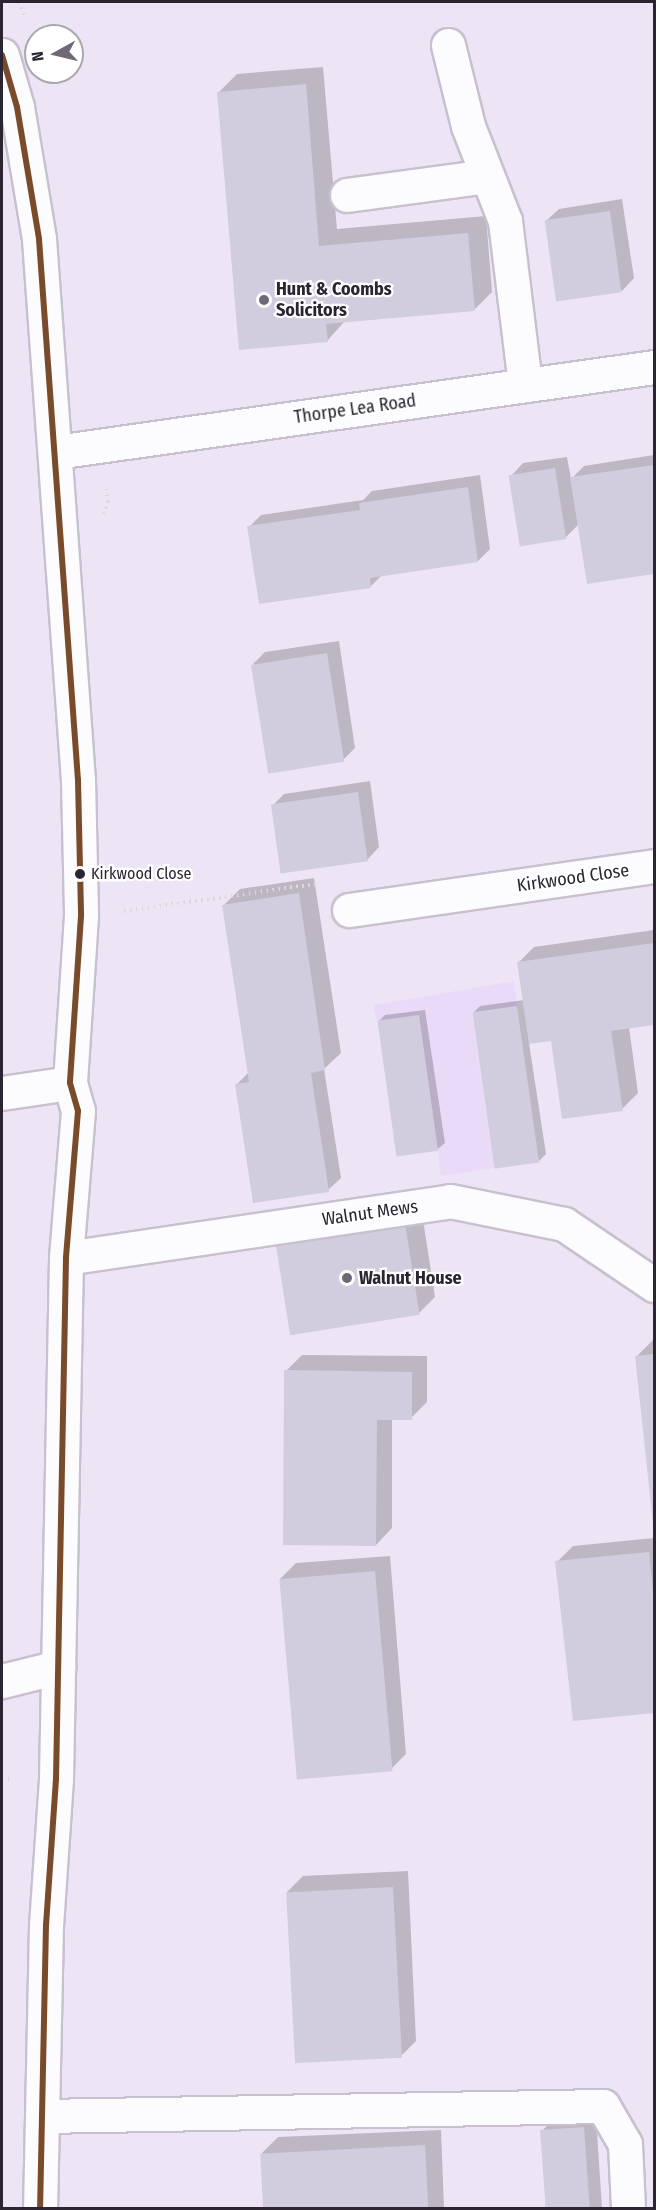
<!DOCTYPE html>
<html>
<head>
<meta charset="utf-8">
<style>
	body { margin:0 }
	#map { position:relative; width:656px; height:2210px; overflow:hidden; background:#ede5f5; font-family:"Fira Sans Condensed",sans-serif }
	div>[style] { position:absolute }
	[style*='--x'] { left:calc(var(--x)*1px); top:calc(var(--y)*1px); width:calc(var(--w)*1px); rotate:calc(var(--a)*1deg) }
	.built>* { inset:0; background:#e9daf8 }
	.shadow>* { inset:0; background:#0003 }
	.building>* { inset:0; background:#d2cdde; transform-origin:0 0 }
	.path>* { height:4px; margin-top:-2px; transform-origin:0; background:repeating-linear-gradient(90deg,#dad8dc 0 1.5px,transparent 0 6px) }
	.roads { filter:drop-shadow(2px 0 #c7c0ce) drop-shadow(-2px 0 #c7c0ce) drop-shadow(0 2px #c7c0ce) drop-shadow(0 -2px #c7c0ce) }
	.minor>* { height:33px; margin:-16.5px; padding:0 16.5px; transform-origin:16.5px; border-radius:16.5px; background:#fcfbfe }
	.major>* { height:33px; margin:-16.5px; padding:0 16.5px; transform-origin:16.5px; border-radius:16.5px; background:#fcfbfe }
	.bus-1>* { height:6px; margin:-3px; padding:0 3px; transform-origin:3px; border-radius:3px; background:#7a4b2a }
	.dots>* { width:16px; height:16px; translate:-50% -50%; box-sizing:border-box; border:3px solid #fff; border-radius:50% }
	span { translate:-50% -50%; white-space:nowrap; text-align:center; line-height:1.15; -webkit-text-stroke:4.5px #fff; paint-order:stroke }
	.bus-label { font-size:16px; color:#2b2431 }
	.left { translate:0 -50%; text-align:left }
	.poi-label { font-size:18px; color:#2b2431; font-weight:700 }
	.street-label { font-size:18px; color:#2b2431 }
	.frame { position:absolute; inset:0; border:3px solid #2b2431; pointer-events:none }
	.north { position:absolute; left:24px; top:24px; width:60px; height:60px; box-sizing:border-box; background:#fff; border:2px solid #aaa7ad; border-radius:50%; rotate:262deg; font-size:16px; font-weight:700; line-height:24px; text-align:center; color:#2b2431 }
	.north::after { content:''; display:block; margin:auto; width:21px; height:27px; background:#6f6876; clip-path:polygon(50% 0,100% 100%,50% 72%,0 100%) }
</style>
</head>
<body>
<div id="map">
	<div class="built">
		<i style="clip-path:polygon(514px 981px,517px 1006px,472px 1013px,494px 1168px,441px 1176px,418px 1015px,377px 1021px,373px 1005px)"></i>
	</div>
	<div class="shadow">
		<i style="clip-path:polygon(323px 67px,337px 229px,486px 216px,492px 292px,474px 310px,345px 321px,327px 341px,219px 92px,237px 74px)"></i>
		<i style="clip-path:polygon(622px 199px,634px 278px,622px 291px,546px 221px,559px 209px)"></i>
		<i style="clip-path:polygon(654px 455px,654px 572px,588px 582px,579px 524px,565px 538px,511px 476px,523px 463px,567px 457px,571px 479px,584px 466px)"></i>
		<i style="clip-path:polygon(480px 475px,490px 549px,478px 561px,382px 575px,371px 586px,249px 527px,261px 515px,363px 500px,372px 491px)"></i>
		<i style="clip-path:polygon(339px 641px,355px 748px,343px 760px,253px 664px,265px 652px)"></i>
		<i style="clip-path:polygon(370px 781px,379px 847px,367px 860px,272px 806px,284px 794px)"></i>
		<i style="clip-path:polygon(314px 878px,341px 1053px,324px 1069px,341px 1178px,328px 1190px,237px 1084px,249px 1072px,224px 905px,240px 889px)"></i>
		<i style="clip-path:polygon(654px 930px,654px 1023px,629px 1027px,638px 1093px,622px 1109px,552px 1040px,529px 1043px,546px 1154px,539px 1161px,473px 1013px,480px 1006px,524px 1000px,518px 963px,534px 947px)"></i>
		<i style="clip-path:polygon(425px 1010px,445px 1143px,438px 1149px,378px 1022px,385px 1015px)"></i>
		<i style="clip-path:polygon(421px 1207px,435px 1297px,419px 1313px,277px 1243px)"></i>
		<i style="clip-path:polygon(653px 1340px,654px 1340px,654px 1521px,637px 1356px)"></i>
		<i style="clip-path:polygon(302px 1355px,427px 1356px,427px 1402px,411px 1418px,392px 1418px,392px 1528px,376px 1545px,286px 1371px)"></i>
		<i style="clip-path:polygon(654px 1538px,654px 1711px,574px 1720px,557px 1562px,573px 1546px)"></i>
		<i style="clip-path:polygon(390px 1556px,406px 1754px,390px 1770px,280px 1579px,296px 1563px)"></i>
		<i style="clip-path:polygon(408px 1871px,416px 2041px,400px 2057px,287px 1892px,303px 1876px)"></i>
		<i style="clip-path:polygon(596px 2116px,602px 2208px,546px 2208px,542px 2131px,554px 2118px)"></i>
		<i style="clip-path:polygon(441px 2130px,444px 2208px,264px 2208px,262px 2153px,278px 2137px)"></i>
	</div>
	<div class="building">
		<i style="clip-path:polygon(306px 84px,319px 246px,468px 233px,475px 311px,326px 324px,328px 342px,239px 350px,217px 92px)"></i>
		<i style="left:610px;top:211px;width:82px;height:66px;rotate:82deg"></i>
		<i style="clip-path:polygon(654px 465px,654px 574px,587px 584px,570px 477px)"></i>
		<i style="left:555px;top:468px;width:72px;height:47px;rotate:81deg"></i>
		<i style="clip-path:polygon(468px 487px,478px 562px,370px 578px,371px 588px,259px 604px,247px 526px,360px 510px,359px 503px)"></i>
		<i style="left:327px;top:653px;width:110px;height:77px;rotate:81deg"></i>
		<i style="left:358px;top:792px;width:70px;height:88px;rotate:82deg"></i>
		<i style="clip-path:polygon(299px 893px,325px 1070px,311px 1073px,329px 1192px,253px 1203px,235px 1084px,249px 1082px,222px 905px)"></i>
		<i style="clip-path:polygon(654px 943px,654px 1025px,611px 1031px,623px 1111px,562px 1119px,551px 1041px,529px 1044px,517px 962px)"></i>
		<i style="left:517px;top:1006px;width:158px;height:45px;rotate:82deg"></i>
		<i style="left:419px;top:1015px;width:137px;height:42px;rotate:82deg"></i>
		<i style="left:405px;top:1223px;width:93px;height:131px;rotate:81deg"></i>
		<i style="clip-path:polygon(654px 1354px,654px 1524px,653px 1524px,635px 1356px)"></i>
		<i style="clip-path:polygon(284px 1370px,412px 1372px,412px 1420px,377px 1420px,376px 1546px,283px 1545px)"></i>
		<i style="clip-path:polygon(649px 1552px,654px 1602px,654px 1713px,573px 1721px,555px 1561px)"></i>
		<i style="left:375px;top:1571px;width:201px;height:96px;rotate:85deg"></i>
		<i style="left:393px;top:1887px;width:171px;height:107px;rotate:87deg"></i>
		<i style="left:584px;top:2127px;width:81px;height:44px;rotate:86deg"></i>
		<i style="left:425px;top:2145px;width:63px;height:165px;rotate:87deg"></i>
	</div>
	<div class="path">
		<i style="--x:19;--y:2;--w:17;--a:69"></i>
		<i style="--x:104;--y:514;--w:13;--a:-72"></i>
		<i style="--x:108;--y:502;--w:13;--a:-99"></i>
		<i style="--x:124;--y:911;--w:194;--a:-8"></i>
		<i style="--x:2;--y:1779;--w:11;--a:0"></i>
	</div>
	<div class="roads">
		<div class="minor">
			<i style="--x:448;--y:45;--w:83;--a:76.1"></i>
			<i style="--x:468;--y:126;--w:102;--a:68.7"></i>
			<i style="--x:505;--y:221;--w:165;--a:83"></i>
			<i style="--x:347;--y:195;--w:141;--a:-7.7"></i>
			<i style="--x:56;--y:452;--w:604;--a:-8.09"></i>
			<i style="--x:349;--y:910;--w:308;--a:-8.2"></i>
			<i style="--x:2;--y:1093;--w:69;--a:-8.4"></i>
			<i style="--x:66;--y:1258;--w:388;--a:-8.4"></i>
			<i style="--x:450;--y:1201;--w:116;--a:11.4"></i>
			<i style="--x:564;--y:1224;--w:109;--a:34.1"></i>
			<i style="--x:2;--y:1681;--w:58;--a:-14"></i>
			<i style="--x:42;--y:2116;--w:561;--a:-1.02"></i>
			<i style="--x:603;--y:2106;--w:44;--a:59.9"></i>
			<i style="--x:625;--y:2144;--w:64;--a:87.3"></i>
		</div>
		<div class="major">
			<i style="--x:2;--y:55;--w:54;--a:73.9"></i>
			<i style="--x:17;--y:107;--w:134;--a:80.5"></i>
			<i style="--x:39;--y:239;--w:542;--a:85.88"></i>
			<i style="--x:78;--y:780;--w:136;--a:88.7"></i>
			<i style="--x:81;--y:916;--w:167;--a:93.8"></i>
			<i style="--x:70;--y:1083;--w:29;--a:74"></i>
			<i style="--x:78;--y:1111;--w:147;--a:94.7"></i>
			<i style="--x:66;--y:1258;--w:521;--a:91.1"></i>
			<i style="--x:56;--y:1779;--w:146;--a:93.9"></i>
			<i style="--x:46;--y:1925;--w:283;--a:91.2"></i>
		</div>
	</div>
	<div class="bus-1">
		<i style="--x:2;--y:55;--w:54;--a:73.9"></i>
		<i style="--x:17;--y:107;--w:134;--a:80.5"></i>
		<i style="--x:39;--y:239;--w:542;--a:85.88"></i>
		<i style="--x:78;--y:780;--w:136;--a:88.7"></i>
		<i style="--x:81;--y:916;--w:167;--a:93.8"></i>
		<i style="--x:70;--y:1083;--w:29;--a:74"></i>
		<i style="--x:78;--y:1111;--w:147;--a:94.7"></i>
		<i style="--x:66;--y:1258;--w:521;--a:91.1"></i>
		<i style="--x:56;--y:1779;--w:146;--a:93.9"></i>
		<i style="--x:46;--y:1925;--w:283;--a:91.2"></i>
	</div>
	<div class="dots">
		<i style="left:264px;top:300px;background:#6f6876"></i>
		<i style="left:80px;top:874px;background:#2b2431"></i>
		<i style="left:347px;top:1278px;background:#6f6876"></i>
	</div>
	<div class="bus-label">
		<span class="left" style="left:91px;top:874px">Kirkwood Close</span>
	</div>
	<div class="poi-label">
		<span class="left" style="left:276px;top:300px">Hunt &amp; Coombs<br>Solicitors</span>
		<span class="left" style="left:359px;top:1278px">Walnut House</span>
	</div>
	<div class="street-label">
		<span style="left:355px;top:409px;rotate:-8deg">Thorpe Lea Road</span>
		<span style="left:573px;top:878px;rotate:-8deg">Kirkwood Close</span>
		<span style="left:370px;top:1213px;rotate:-8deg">Walnut Mews</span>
	</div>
	<div class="frame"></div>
	<div class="north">N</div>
</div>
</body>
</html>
